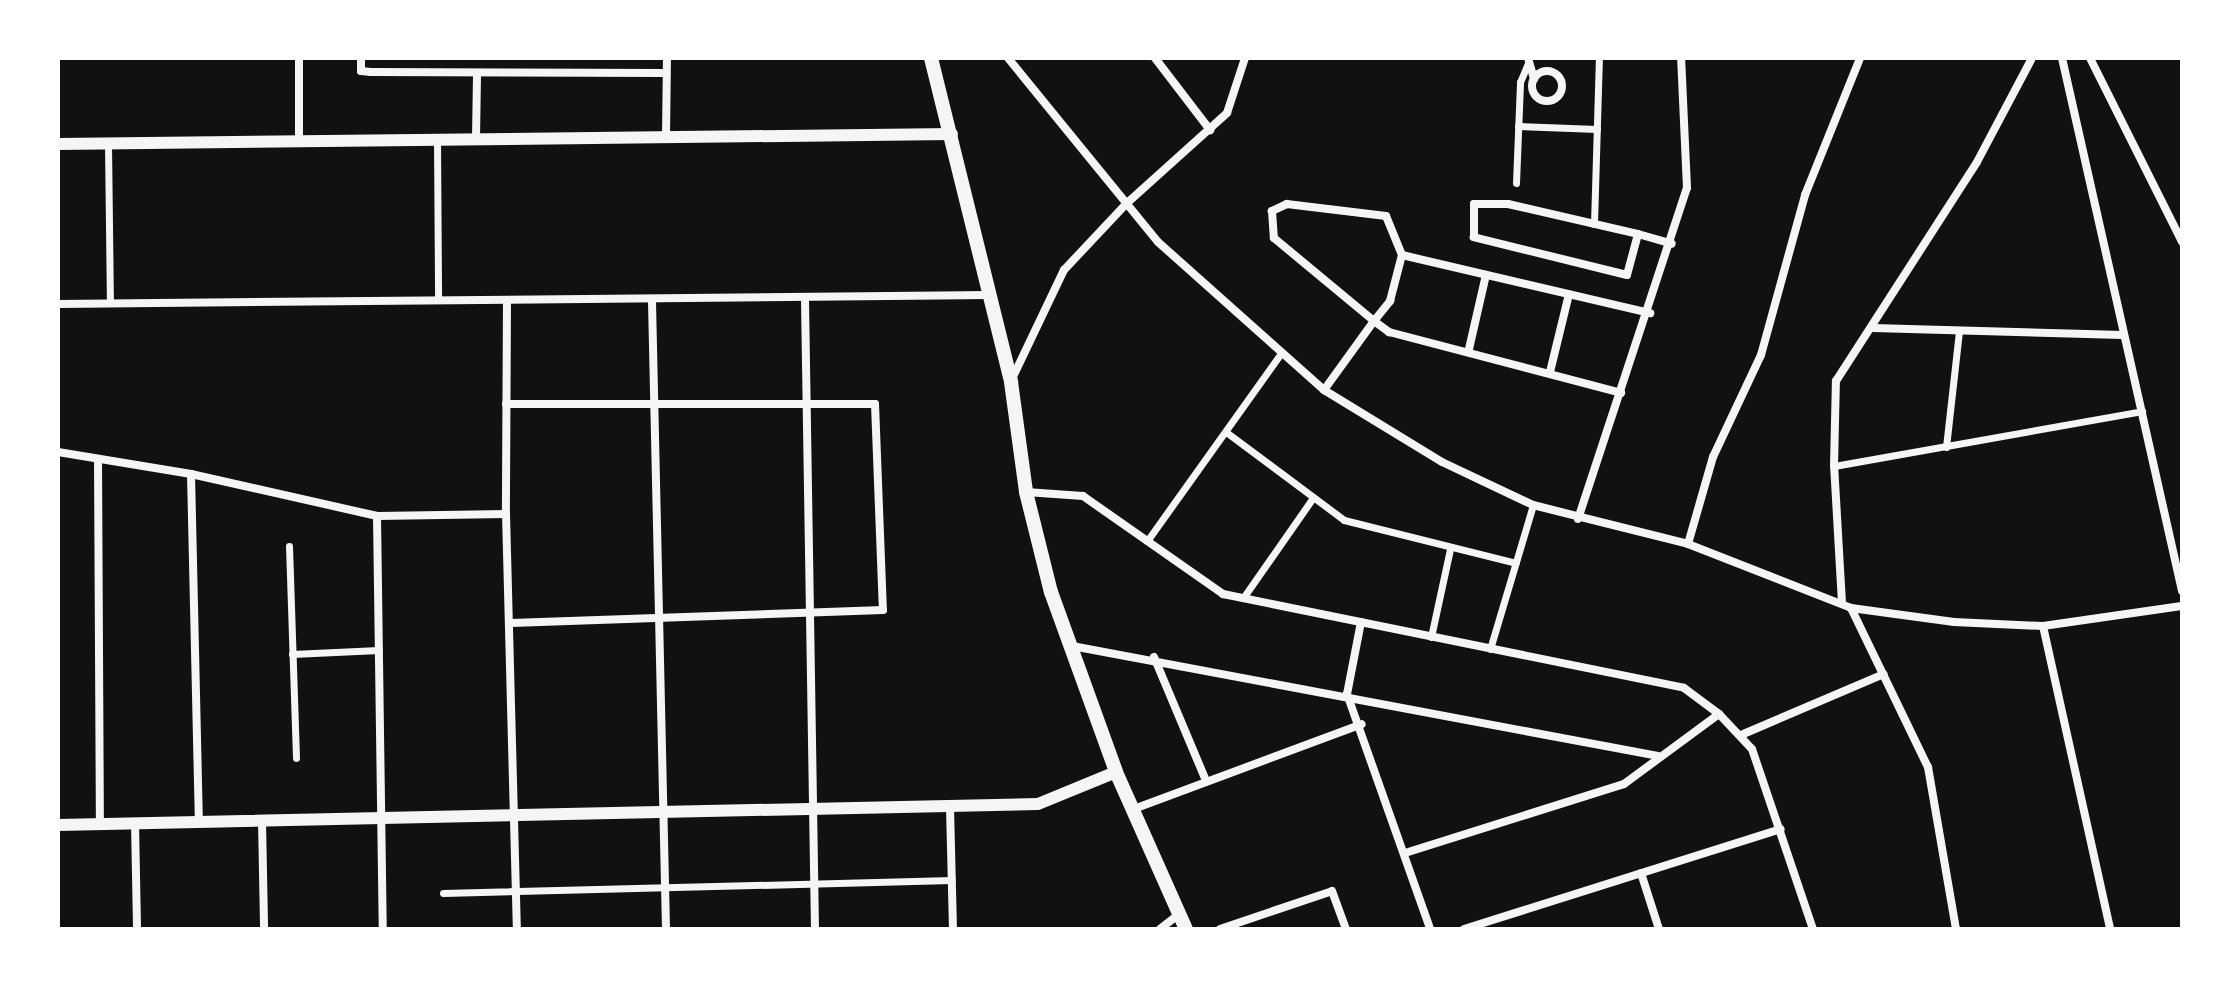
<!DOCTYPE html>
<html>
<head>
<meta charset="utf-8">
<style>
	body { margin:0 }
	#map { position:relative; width:2240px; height:987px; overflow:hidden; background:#111; font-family:Lora,serif }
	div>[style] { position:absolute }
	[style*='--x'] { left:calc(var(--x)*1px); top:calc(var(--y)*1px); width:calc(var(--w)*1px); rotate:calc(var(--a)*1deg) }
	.pedestrian>* { height:7px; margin:-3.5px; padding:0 3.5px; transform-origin:3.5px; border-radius:3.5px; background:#f5f5f5 }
	.minor>* { height:8px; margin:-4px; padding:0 4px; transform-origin:4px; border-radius:4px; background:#f5f5f5 }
	.minor>.ring { margin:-4px; padding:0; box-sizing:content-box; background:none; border:8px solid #f5f5f5; border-radius:50% }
	.tertiary>* { height:12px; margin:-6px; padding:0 6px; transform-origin:6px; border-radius:6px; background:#f5f5f5 }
	.secondary>* { height:14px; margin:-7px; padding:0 7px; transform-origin:7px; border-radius:7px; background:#f5f5f5 }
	span { translate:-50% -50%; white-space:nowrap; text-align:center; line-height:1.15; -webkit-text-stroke:7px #fff; paint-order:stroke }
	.frame { position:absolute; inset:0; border:60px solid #fff; pointer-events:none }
</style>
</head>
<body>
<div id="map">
	<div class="pedestrian">
		<i style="--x:1518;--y:126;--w:79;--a:2.2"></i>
		<i style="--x:437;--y:140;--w:160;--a:89.6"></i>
		<i style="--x:108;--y:144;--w:159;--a:89.3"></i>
		<i style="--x:1516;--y:183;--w:101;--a:-87.7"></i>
		<i style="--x:1520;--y:82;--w:21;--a:-67"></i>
		<i style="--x:1594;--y:224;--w:166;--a:-88.3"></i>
		<i style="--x:1226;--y:432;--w:147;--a:36.7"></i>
		<i style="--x:1344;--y:520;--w:177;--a:14"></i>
		<i style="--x:1946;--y:447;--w:117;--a:-83.6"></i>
		<i style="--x:1834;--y:466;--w:313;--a:-10.1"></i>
		<i style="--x:1147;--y:541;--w:231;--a:-54.5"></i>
		<i style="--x:289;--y:546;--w:212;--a:88.1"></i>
		<i style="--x:1243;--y:598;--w:121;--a:-55.1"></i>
		<i style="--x:1431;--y:637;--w:90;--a:-77.8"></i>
		<i style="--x:1490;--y:649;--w:150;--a:-73.4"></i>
		<i style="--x:292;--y:654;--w:87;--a:-2.6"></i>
		<i style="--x:443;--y:893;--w:509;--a:-1.46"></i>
	</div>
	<div class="minor">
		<i style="--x:361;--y:58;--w:13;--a:90"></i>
		<i style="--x:361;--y:71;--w:10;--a:6"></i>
		<i style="--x:371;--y:72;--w:295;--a:0.2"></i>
		<i style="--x:1008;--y:58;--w:237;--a:50.8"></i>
		<i style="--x:1158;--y:242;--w:222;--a:41.7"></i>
		<i style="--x:1324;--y:390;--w:138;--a:31.4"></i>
		<i style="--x:1442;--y:462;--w:101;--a:25.3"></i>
		<i style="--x:1533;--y:505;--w:160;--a:14.1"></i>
		<i style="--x:1688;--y:544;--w:175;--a:21.4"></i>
		<i style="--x:1851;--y:608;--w:104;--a:7.7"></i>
		<i style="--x:1954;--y:622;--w:89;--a:2.6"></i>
		<i style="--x:2043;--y:626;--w:140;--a:-8.2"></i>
		<i style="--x:1155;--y:58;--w:91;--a:52.6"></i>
		<i style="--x:1528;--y:58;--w:22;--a:74"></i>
		<i style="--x:2062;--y:58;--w:546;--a:77.31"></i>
		<i style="--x:2090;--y:58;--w:206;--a:63.4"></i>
		<i class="ring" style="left:1532px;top:71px;width:22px;height:22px"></i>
		<i style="--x:666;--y:137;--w:79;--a:-89.3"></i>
		<i style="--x:476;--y:139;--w:66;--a:-89.1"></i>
		<i style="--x:299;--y:141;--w:83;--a:-90"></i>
		<i style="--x:1638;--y:234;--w:42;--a:105"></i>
		<i style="--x:1627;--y:275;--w:158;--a:-166.1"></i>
		<i style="--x:1474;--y:237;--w:33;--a:-90"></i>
		<i style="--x:1474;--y:204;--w:34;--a:0"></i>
		<i style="--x:1508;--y:204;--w:133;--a:13"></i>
		<i style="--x:1638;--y:234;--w:35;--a:16"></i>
		<i style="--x:1402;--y:255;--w:255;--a:13.2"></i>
		<i style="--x:507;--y:300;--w:214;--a:90.3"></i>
		<i style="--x:506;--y:514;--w:415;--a:88.5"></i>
		<i style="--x:805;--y:300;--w:629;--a:89.09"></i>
		<i style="--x:652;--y:302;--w:627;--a:88.72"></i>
		<i style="--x:58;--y:304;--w:932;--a:-0.55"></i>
		<i style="--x:1873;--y:328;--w:250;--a:1.6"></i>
		<i style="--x:1469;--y:349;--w:76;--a:-77.1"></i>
		<i style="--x:1550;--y:372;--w:80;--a:-76.3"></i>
		<i style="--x:1011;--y:381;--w:123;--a:-64.5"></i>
		<i style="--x:1064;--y:270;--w:91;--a:-46.8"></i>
		<i style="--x:1126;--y:204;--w:136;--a:-42"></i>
		<i style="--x:1227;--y:113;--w:58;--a:-71.9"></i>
		<i style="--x:1324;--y:390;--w:85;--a:-54.1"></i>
		<i style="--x:1374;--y:321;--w:26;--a:-51"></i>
		<i style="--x:1390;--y:301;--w:48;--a:-75.4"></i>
		<i style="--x:1402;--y:255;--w:42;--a:-112.3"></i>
		<i style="--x:1386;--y:216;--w:100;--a:-173.1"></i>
		<i style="--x:1287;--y:204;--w:17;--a:155"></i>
		<i style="--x:1272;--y:211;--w:27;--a:86"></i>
		<i style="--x:1274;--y:238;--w:130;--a:39.7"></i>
		<i style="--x:1374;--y:321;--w:19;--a:36"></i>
		<i style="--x:1389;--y:332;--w:240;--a:14.7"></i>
		<i style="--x:506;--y:404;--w:369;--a:0"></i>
		<i style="--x:875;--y:404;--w:206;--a:87.8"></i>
		<i style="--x:883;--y:610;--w:372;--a:178"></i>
		<i style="--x:58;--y:452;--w:135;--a:9.4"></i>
		<i style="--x:191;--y:474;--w:191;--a:12.7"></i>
		<i style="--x:377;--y:516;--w:129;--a:-0.9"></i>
		<i style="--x:98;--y:459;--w:365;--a:89.7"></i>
		<i style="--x:191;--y:474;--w:348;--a:88.7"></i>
		<i style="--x:1026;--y:492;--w:57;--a:4"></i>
		<i style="--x:1083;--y:496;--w:171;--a:35"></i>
		<i style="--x:1223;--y:594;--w:470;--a:11.5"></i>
		<i style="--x:1684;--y:688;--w:44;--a:36.6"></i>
		<i style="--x:1719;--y:714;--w:48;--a:46.7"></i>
		<i style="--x:1752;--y:749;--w:190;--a:71.3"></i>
		<i style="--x:377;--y:516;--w:413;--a:89.2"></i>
		<i style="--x:1578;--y:519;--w:348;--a:-71.8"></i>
		<i style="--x:1687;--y:188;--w:130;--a:-92.6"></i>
		<i style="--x:1688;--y:544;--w:91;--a:-74"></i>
		<i style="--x:1713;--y:457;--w:113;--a:-64.8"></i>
		<i style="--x:1761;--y:355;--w:166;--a:-74.6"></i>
		<i style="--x:1805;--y:195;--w:148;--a:-68.1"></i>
		<i style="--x:1842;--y:603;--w:137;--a:-93.3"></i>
		<i style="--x:1834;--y:466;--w:85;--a:-88.7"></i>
		<i style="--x:1836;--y:381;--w:260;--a:-57.2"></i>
		<i style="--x:1977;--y:162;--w:118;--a:-62.1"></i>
		<i style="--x:1851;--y:608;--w:177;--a:64.2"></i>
		<i style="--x:1928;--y:767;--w:164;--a:80.2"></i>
		<i style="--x:1361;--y:622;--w:73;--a:101"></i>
		<i style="--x:1347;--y:694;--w:249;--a:70.5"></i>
		<i style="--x:2043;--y:626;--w:310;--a:77.5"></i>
		<i style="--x:1072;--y:646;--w:596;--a:10.63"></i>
		<i style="--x:1154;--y:657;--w:134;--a:67.2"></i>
		<i style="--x:1741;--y:735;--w:155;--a:-23.1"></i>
		<i style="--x:950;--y:807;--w:122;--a:88.6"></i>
		<i style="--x:1131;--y:810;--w:246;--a:-20.4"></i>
		<i style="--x:262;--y:820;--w:109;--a:88.9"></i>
		<i style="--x:135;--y:823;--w:106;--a:88.9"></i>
		<i style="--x:1405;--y:853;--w:230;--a:-17.5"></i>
		<i style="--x:1624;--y:784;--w:118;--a:-36.4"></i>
		<i style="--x:1641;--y:873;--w:59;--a:72.2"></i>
		<i style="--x:1160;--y:929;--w:23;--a:-38"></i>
		<i style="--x:1220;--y:929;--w:118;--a:-18.7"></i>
		<i style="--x:1332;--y:891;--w:40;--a:69.8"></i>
		<i style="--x:1464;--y:929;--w:332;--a:-17.5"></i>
	</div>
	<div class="tertiary">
		<i style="--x:58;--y:144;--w:894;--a:-0.64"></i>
		<i style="--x:58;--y:825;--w:980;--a:-1.23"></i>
		<i style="--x:1038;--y:804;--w:84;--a:-22.3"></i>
	</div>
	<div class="secondary">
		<i style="--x:931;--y:58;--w:334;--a:76.1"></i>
		<i style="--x:1011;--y:382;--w:111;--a:82.2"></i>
		<i style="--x:1026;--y:492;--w:103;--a:76"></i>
		<i style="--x:1051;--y:592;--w:191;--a:70.1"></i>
		<i style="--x:1116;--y:772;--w:172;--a:66"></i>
	</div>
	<div class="frame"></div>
</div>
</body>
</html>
